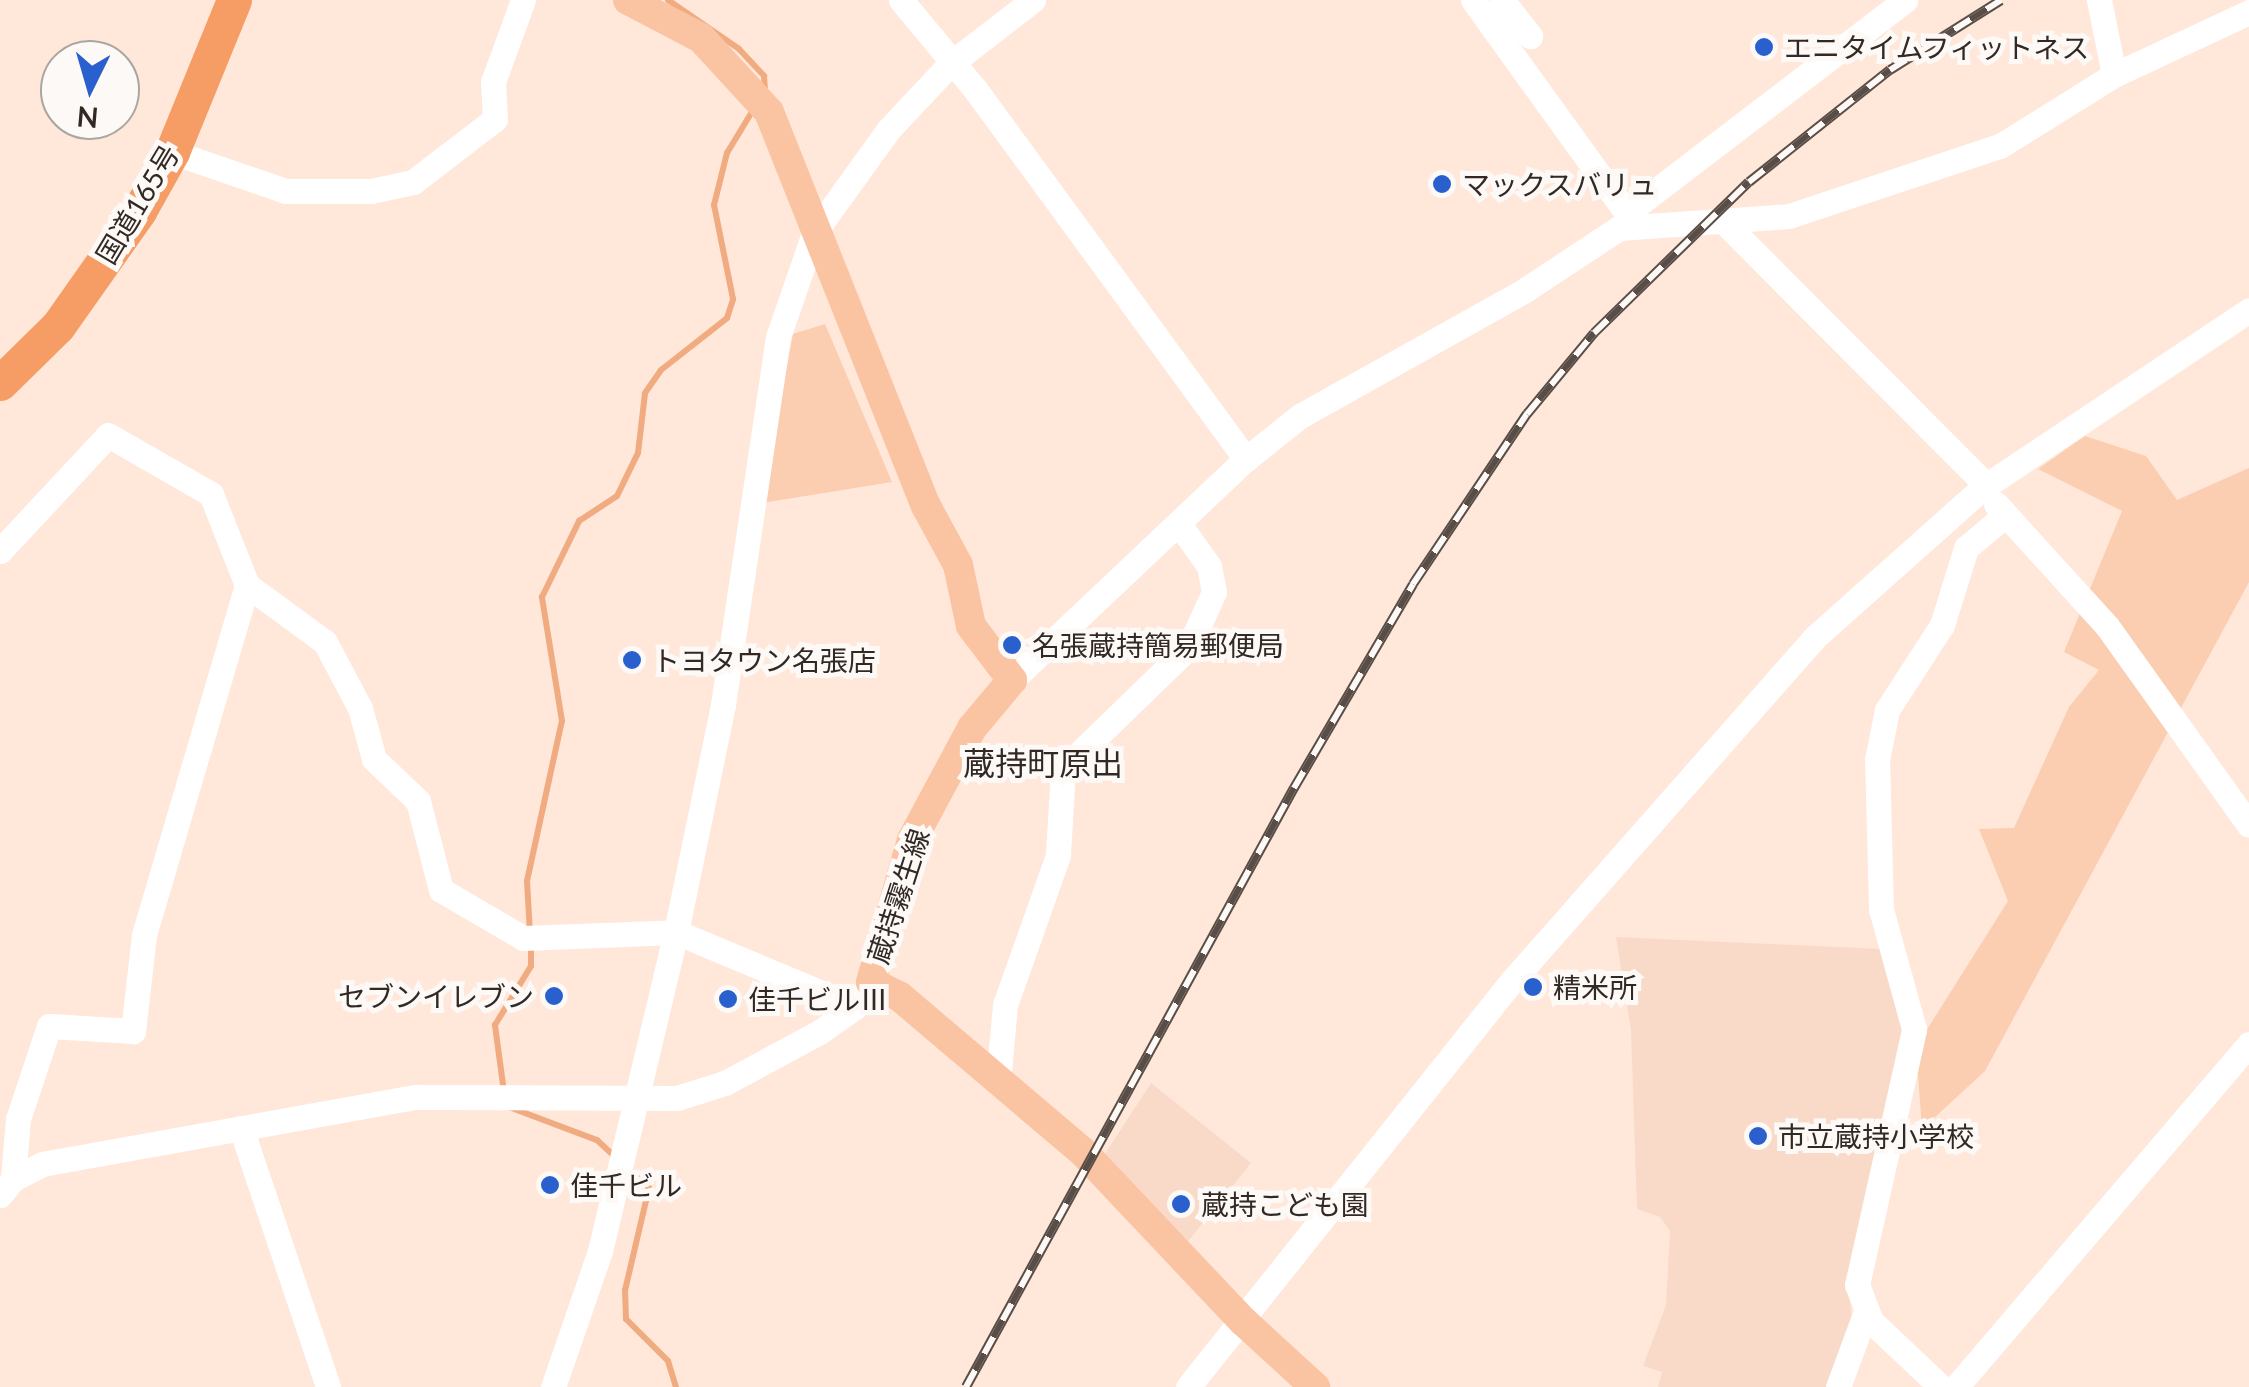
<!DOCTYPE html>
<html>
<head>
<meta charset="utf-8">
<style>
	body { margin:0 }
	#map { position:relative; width:2249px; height:1387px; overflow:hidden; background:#ffe7da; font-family:Lato,"Noto Sans JP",sans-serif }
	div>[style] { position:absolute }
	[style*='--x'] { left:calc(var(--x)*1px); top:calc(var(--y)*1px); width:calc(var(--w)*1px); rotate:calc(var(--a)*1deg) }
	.built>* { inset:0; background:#f9dac9 }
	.green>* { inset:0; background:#fbcdb1 }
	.stream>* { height:6px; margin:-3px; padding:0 3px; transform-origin:3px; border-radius:3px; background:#f0ab81 }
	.minor>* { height:25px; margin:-12.5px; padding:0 12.5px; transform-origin:12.5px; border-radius:12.5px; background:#fff }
	.major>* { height:30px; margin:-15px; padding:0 15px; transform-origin:15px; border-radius:15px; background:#fac4a3 }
	.highway>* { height:35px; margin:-17.5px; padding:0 17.5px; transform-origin:17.5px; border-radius:17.5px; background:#f69d65 }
	.rail>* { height:10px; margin-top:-5px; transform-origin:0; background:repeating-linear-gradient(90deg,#fdf9f6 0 19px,#594e47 0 38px); box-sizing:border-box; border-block:2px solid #594e47 }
	.dots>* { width:28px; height:28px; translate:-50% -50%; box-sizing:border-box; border:5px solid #fdf9f6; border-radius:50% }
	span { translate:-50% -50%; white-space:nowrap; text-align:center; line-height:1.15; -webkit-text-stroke:10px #fdf9f6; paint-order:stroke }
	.poi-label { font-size:28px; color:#322924 }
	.left { translate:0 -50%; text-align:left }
	.right { translate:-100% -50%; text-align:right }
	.street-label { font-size:28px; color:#322924 }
	.quarter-label { font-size:32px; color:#322924 }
	.north { position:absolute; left:40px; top:40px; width:100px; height:100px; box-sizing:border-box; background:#fdf9f6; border:2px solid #aca6a2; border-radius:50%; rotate:185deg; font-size:28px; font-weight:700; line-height:40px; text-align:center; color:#322924 }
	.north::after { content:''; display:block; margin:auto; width:35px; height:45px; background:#2960ce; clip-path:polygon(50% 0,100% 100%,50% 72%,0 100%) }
</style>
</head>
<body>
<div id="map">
	<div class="built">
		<i style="clip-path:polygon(1616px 937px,1881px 949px,1908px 1034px,1850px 1301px,1852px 1321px,1833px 1387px,1658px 1387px,1662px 1372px,1643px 1366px,1666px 1305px,1670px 1231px,1660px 1217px,1637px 1209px,1631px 1030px)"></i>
		<i style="clip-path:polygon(1151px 1083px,1251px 1163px,1185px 1245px,1101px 1160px)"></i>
	</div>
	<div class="green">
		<i style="clip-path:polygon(825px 324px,892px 482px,762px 503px,793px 334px)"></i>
		<i style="clip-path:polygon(2085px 436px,2146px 456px,2177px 500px,2249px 468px,2249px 582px,1985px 1071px,1922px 1129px,1916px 1047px,2008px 901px,1979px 829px,2014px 828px,2069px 707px,2099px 670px,2064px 652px,2122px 511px,2038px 469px)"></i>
	</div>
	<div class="stream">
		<i style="--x:668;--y:0;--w:86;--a:34.6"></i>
		<i style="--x:739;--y:49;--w:37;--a:47"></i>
		<i style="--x:764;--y:76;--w:15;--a:86"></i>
		<i style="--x:530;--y:933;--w:52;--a:-93.3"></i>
		<i style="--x:527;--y:881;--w:164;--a:-77.7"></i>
		<i style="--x:562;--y:721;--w:126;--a:-99.2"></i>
		<i style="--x:542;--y:597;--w:85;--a:-64"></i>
		<i style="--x:579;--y:521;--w:45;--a:-33.3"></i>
		<i style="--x:617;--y:496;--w:48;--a:-64"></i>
		<i style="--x:638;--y:453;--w:60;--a:-83.3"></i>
		<i style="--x:645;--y:393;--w:28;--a:-55"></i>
		<i style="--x:661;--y:370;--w:84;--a:-38.2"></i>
		<i style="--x:727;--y:318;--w:20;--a:-72"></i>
		<i style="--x:733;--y:299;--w:96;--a:-101.4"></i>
		<i style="--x:714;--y:205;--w:54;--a:-76"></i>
		<i style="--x:727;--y:153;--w:50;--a:-58.8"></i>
		<i style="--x:504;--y:1092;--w:68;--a:-97.7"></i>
		<i style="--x:495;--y:1025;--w:69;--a:-58.6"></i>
		<i style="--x:531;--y:966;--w:21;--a:-90"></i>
		<i style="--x:509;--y:1107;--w:94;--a:20.6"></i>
		<i style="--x:597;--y:1140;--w:23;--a:43"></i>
		<i style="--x:627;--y:1168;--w:30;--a:42"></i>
		<i style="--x:649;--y:1188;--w:105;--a:103.2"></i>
		<i style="--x:625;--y:1290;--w:29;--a:88"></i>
		<i style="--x:626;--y:1319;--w:59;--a:45"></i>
		<i style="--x:668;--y:1361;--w:27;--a:73"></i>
	</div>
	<div class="minor">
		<i style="--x:901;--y:0;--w:116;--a:50.3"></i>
		<i style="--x:975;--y:89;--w:459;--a:53.8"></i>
		<i style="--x:1473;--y:0;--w:275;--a:54.2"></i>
		<i style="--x:1502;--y:0;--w:46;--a:52.1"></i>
		<i style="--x:2099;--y:0;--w:76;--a:78.7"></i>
		<i style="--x:172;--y:152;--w:120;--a:18.9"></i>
		<i style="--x:286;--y:191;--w:85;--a:0"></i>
		<i style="--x:371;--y:191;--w:43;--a:-12.1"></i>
		<i style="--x:413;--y:182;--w:103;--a:-37.5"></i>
		<i style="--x:495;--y:119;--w:37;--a:-93"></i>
		<i style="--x:493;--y:82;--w:87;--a:-69.9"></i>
		<i style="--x:1628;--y:212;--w:349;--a:-37.4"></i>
		<i style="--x:1724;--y:222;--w:371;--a:45.1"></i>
		<i style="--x:1996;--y:504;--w:165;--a:47.7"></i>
		<i style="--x:2107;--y:626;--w:244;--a:54.5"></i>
		<i style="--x:0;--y:551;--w:158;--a:-47"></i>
		<i style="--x:108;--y:435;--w:119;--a:29.8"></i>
		<i style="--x:211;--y:494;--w:98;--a:68.4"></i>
		<i style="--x:247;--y:585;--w:365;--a:106.4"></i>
		<i style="--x:144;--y:935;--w:97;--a:96.5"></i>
		<i style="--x:133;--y:1031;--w:84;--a:-176.6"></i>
		<i style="--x:49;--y:1026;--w:98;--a:108.4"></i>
		<i style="--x:18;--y:1119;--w:60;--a:94.8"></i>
		<i style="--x:13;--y:1179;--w:21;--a:129"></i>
		<i style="--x:247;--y:585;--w:97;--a:36.2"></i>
		<i style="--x:325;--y:642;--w:75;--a:62.1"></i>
		<i style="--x:360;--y:708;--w:53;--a:74.6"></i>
		<i style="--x:374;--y:759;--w:61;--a:43.7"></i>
		<i style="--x:418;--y:801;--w:92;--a:75.5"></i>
		<i style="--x:441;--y:890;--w:95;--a:30.3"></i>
		<i style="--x:523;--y:938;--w:153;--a:-2.2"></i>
		<i style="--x:676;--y:932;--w:194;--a:22.7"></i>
		<i style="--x:1012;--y:680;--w:322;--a:-43.4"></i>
		<i style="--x:1246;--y:459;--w:69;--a:-38.5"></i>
		<i style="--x:1300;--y:416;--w:258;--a:-29.2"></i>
		<i style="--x:1525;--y:290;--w:113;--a:-33.4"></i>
		<i style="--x:1619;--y:228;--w:170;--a:-4"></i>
		<i style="--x:1789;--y:216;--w:222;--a:-18.4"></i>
		<i style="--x:2000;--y:146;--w:134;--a:-31.9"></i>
		<i style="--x:2114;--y:75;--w:149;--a:-25"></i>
		<i style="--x:998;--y:1083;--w:78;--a:-84.9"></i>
		<i style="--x:1005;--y:1005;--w:159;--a:-70.5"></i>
		<i style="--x:1058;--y:855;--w:86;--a:-86.7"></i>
		<i style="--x:1063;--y:769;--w:175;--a:-44.1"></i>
		<i style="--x:1189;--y:647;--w:60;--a:-65.6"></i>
		<i style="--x:1214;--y:592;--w:26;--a:-101"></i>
		<i style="--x:1209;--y:566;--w:52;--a:-125.5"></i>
		<i style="--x:241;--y:1128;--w:273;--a:71.4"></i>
		<i style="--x:13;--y:1179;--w:33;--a:-27"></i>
		<i style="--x:42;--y:1164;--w:380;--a:-10.2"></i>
		<i style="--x:416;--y:1097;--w:261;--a:0.2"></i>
		<i style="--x:677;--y:1098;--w:50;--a:-17.4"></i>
		<i style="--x:725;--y:1083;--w:109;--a:-28.4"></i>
		<i style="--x:821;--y:1031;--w:42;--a:-35.2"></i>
		<i style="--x:855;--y:1007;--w:30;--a:-57"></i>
		<i style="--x:553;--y:1387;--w:144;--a:-70.9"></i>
		<i style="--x:600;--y:1251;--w:328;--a:-76.6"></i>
		<i style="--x:676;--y:932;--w:232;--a:-78.3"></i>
		<i style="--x:723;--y:705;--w:372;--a:-81.5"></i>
		<i style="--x:778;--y:337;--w:110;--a:-70.9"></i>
		<i style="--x:814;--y:233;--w:128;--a:-54.2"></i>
		<i style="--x:889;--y:129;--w:89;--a:-46.8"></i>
		<i style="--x:950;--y:64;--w:105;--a:-37.6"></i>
		<i style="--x:1188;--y:1387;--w:518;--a:-51.43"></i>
		<i style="--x:1511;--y:982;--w:458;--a:-48.6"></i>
		<i style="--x:1814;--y:638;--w:224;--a:-41.7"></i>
		<i style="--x:1981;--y:489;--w:322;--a:-33.7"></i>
		<i style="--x:1838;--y:1387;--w:78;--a:-69.7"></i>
		<i style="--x:1941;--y:1387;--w:96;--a:-136.7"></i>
		<i style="--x:1871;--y:1321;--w:39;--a:-111"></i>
		<i style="--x:1857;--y:1285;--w:262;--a:-77.4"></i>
		<i style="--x:1914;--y:1029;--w:124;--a:-105.4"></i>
		<i style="--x:1881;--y:909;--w:149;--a:-91.5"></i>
		<i style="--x:1877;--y:760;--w:51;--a:-78.7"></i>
		<i style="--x:1887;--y:710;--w:101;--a:-57.1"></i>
		<i style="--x:1942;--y:625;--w:81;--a:-72.7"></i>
		<i style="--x:1966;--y:548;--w:51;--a:-40.2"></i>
		<i style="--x:1956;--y:1387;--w:451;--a:-49.5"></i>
	</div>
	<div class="major">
		<i style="--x:628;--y:0;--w:82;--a:27.5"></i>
		<i style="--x:701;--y:38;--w:100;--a:47.4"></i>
		<i style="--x:769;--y:112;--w:424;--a:68.3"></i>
		<i style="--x:926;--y:506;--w:67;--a:61.5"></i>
		<i style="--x:958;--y:565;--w:62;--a:78"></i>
		<i style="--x:971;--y:626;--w:68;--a:52.8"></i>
		<i style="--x:1012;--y:680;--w:62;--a:129.8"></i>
		<i style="--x:972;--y:728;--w:127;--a:118.2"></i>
		<i style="--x:912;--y:840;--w:148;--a:106.1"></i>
		<i style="--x:871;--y:982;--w:31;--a:27"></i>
		<i style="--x:899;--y:996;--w:241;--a:40.3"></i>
		<i style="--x:1083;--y:1152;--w:233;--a:46.6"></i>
		<i style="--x:1243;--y:1321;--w:98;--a:42.5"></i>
	</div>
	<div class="highway">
		<i style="--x:0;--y:383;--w:81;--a:-44.5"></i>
		<i style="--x:58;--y:326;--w:141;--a:-54.8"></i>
		<i style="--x:139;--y:211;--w:68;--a:-60.8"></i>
		<i style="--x:172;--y:152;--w:164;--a:-67.8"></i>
	</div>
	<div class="rail">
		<i style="--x:966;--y:1387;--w:683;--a:-61.3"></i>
		<i style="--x:1294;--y:788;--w:236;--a:-59.7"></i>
		<i style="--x:1413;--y:584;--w:205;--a:-56.2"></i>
		<i style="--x:1527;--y:414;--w:105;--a:-50.4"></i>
		<i style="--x:1594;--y:333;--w:216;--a:-44.3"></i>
		<i style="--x:1749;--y:182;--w:180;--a:-38.5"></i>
		<i style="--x:1890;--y:70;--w:131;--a:-32.2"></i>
	</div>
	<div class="dots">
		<i style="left:1764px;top:47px;background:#2960ce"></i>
		<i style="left:1442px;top:184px;background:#2960ce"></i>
		<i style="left:1012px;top:645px;background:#2960ce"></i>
		<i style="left:632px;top:660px;background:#2960ce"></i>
		<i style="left:1533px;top:987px;background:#2960ce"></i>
		<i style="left:554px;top:996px;background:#2960ce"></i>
		<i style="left:728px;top:999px;background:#2960ce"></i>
		<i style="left:1758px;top:1136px;background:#2960ce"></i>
		<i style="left:550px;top:1185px;background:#2960ce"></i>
		<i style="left:1181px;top:1204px;background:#2960ce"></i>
	</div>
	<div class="poi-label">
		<span class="left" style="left:1784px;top:47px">エニタイムフィットネス</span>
		<span class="left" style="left:1462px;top:184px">マックスバリュ</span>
		<span class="left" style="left:1032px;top:645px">名張蔵持簡易郵便局</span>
		<span class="left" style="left:652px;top:660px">トヨタウン名張店</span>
		<span class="left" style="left:1553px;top:987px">精米所</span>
		<span class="right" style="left:534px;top:996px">セブンイレブン</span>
		<span class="left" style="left:748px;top:999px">佳千ビルⅢ</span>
		<span class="left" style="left:1778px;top:1136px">市立蔵持小学校</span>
		<span class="left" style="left:570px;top:1185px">佳千ビル</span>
		<span class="left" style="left:1201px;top:1204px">蔵持こども園</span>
	</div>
	<div class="street-label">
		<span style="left:137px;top:204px;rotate:-59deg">国道165号</span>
		<span style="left:898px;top:896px;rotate:-72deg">蔵持霧生線</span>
	</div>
	<div class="quarter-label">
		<span style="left:1043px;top:763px">蔵持町原出</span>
	</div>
	<div class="north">N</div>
</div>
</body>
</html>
